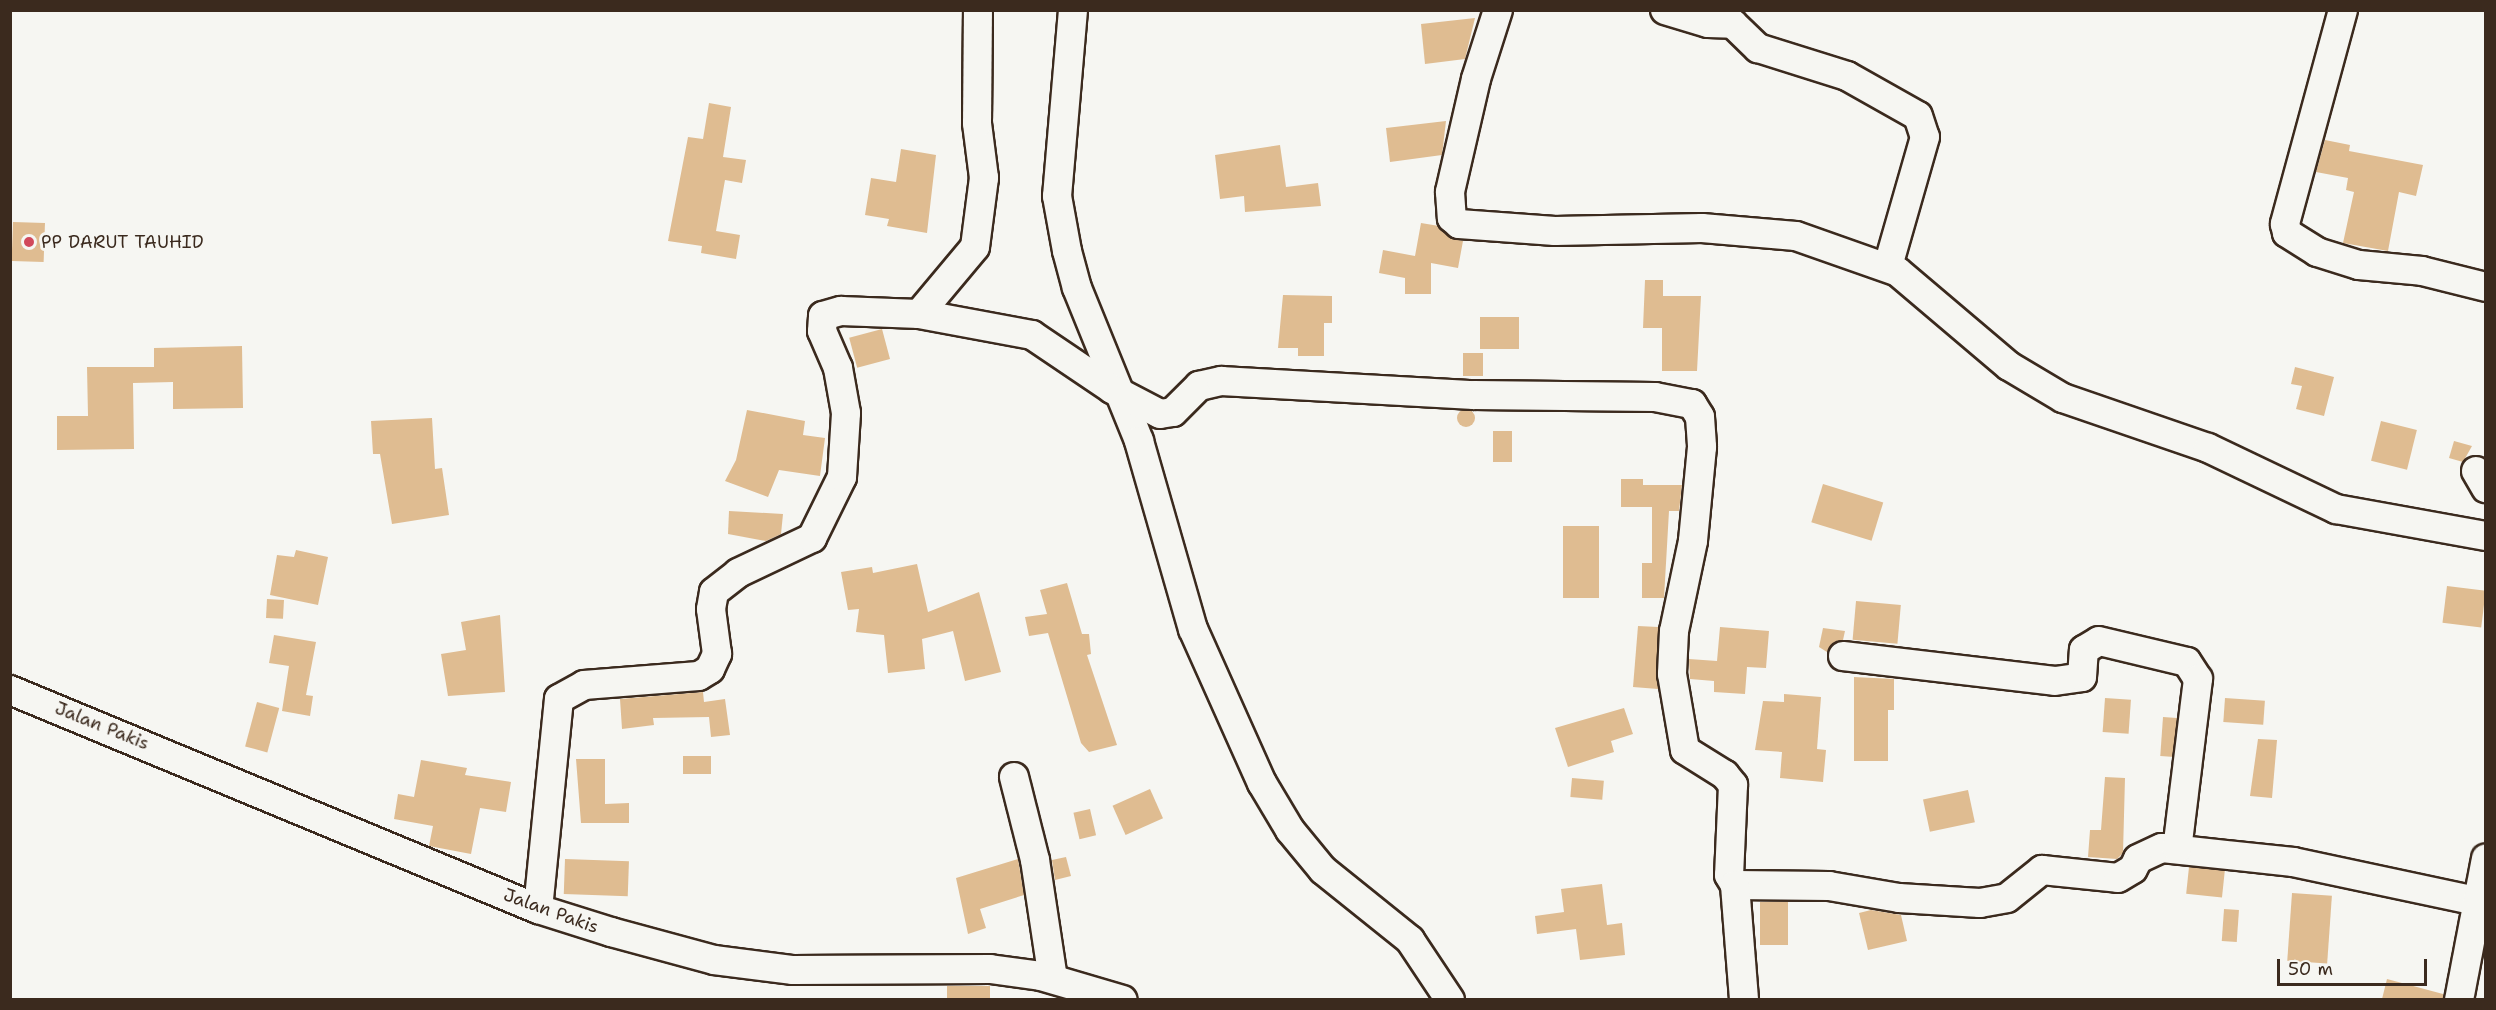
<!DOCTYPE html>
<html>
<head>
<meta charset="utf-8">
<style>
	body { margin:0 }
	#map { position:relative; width:2496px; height:1010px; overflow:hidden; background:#f6f6f2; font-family:"Shantell Sans",sans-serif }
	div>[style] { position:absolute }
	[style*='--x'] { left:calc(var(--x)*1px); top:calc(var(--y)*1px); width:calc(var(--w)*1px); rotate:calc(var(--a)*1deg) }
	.building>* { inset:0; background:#dfbc91; transform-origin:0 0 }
	.round { border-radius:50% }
	.roads { filter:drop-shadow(2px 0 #3b2a1e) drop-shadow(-2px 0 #3b2a1e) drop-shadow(0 2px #3b2a1e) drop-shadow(0 -2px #3b2a1e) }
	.minor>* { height:28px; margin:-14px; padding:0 14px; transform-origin:14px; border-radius:14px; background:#f6f6f2 }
	.dots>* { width:16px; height:16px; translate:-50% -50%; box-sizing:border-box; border:3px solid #f6f6f2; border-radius:50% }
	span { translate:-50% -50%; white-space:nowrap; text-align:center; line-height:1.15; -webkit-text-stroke:6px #f6f6f2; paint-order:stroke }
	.poi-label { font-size:18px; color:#3b2a1e }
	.left { translate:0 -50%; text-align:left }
	.street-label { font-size:18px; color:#3b2a1e }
	.frame { position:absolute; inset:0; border:12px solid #3b2a1e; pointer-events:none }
	.scale { position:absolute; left:2277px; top:959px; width:150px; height:27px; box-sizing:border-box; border:3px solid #3b2a1e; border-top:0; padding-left:8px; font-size:18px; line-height:21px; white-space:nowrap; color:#3b2a1e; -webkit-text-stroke:4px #f6f6f2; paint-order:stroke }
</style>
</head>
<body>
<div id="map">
	<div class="building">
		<i style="clip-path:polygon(1475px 18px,1465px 59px,1425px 64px,1421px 24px)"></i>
		<i style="clip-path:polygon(709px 103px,731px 107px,723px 157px,746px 160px,742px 183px,725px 180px,716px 231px,740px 235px,736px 259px,701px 253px,702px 246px,668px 241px,688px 137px,703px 139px)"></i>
		<i style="clip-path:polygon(1446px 121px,1442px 155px,1390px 162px,1386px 128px)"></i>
		<i style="clip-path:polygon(2325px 140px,2350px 145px,2349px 151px,2423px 165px,2416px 196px,2399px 192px,2388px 251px,2343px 243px,2354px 192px,2346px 190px,2348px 178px,2316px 172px)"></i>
		<i style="clip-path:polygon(1280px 145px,1286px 187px,1318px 183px,1321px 206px,1245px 212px,1244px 196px,1220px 199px,1215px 155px)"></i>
		<i style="clip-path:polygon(901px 149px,936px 155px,927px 233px,887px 226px,889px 219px,865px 215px,871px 178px,896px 182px)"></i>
		<i style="left:13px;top:222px;width:32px;height:39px;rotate:2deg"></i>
		<i style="clip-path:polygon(1421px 223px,1439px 226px,1449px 237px,1463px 241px,1458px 268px,1431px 263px,1431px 294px,1405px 294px,1405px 278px,1379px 273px,1383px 250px,1415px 256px)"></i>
		<i style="clip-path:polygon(1645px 280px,1663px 280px,1663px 296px,1701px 296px,1697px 371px,1662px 371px,1662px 328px,1643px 328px)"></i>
		<i style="clip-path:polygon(1283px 295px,1332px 296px,1332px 323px,1324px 323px,1324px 356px,1298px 356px,1298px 348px,1278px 348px)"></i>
		<i style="left:1480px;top:317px;width:39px;height:32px"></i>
		<i style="left:882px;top:329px;width:31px;height:34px;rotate:75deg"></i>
		<i style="clip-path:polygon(242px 346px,243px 408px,173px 409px,173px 382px,133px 383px,134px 449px,57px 450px,57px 416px,88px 416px,87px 367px,154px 367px,154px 348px)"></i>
		<i style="left:1463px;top:353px;width:20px;height:23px"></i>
		<i style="clip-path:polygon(2295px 367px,2334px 377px,2324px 416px,2296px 409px,2302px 386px,2291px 384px)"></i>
		<i class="round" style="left:1457px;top:409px;width:18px;height:18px"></i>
		<i style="clip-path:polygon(747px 410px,805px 421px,803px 435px,825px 438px,820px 476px,779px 470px,768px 497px,725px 481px,736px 460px)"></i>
		<i style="clip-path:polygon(432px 418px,435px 469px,442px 468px,449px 515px,392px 524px,380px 454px,373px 454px,371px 421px)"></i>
		<i style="left:2381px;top:421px;width:37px;height:41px;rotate:14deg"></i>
		<i style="left:1493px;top:431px;width:19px;height:31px"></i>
		<i style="clip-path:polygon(2454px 441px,2472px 446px,2463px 462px,2449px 458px)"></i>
		<i style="clip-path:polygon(1621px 479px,1643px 479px,1643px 485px,1682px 485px,1679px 511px,1669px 511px,1664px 598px,1642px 598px,1642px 563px,1652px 563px,1652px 507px,1621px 507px)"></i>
		<i style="left:1823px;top:484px;width:63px;height:40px;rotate:17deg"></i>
		<i style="clip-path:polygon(729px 511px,783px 514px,781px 534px,766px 541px,728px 534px)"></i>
		<i style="left:1563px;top:526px;width:36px;height:72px"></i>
		<i style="clip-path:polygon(296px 550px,328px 557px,318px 605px,270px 595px,277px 555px,294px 557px)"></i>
		<i style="clip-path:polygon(917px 564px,928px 612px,979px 592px,1001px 672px,965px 681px,953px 631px,922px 639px,925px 669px,888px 673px,884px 635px,856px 632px,859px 609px,848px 610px,841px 572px,872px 567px,873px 573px)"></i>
		<i style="clip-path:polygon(1067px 583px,1082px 634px,1089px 634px,1091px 654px,1087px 655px,1117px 745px,1089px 752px,1081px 743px,1048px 633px,1029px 636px,1025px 617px,1047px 614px,1040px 590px)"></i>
		<i style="left:2447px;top:586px;width:39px;height:37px;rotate:7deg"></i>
		<i style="left:267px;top:599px;width:17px;height:19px;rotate:3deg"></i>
		<i style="left:1856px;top:601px;width:45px;height:39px;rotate:5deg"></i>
		<i style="clip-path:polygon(500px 615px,505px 692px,448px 696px,441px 654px,466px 650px,461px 622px)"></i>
		<i style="clip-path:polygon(1638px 626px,1658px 627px,1658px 689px,1633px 687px)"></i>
		<i style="clip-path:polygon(1720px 627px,1769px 631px,1766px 668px,1747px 667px,1745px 694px,1714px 692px,1714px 681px,1690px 679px,1689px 659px,1717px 661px)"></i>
		<i style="clip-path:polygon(1823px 628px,1845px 631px,1843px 640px,1827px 652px,1819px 647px)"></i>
		<i style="clip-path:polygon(274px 635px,316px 642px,306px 695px,313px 696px,310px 716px,282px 711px,289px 666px,269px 663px)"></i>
		<i style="clip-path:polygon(1854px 677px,1894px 679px,1894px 710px,1888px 710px,1888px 761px,1854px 761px)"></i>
		<i style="clip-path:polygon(703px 692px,704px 702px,725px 699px,730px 735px,711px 737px,709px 717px,653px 718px,654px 725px,622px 729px,620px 699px)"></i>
		<i style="clip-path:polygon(1784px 694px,1821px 697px,1817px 749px,1826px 750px,1823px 782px,1780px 778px,1782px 752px,1755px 750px,1763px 701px,1784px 702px)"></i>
		<i style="left:2105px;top:698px;width:26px;height:34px;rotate:4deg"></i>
		<i style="left:2225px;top:698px;width:40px;height:24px;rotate:4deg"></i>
		<i style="left:257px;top:702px;width:23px;height:46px;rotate:15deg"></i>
		<i style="clip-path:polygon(1624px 708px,1633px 734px,1611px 741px,1614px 752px,1568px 767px,1555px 728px)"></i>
		<i style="left:2163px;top:717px;width:14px;height:39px;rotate:4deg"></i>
		<i style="clip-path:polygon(2258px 739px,2277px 740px,2272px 798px,2250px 796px)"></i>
		<i style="left:711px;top:756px;width:18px;height:28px;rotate:90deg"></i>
		<i style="clip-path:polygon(576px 759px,605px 759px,605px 804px,629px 803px,629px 823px,581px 823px)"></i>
		<i style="clip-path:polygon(421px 760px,467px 768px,465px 775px,511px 782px,506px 812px,480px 808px,471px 854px,429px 846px,433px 826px,394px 819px,398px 794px,414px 797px)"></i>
		<i style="clip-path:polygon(2105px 777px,2125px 778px,2123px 853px,2117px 859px,2088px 857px,2090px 830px,2101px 830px)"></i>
		<i style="left:1572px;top:778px;width:32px;height:19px;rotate:5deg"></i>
		<i style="left:1150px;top:789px;width:32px;height:41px;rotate:66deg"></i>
		<i style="left:1968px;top:790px;width:33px;height:46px;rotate:78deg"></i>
		<i style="left:1090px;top:809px;width:27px;height:17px;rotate:77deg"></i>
		<i style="clip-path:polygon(1066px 857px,1071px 876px,1055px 880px,1052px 860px)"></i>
		<i style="left:565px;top:859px;width:64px;height:35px;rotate:2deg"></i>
		<i style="clip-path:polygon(1018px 859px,1024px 895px,980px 909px,986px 928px,968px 934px,956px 878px)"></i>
		<i style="left:2189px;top:867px;width:36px;height:27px;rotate:6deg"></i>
		<i style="clip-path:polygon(1602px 884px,1607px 925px,1622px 923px,1625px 955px,1580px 960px,1576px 929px,1537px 934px,1535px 916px,1564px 912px,1561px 889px)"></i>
		<i style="left:2292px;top:893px;width:40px;height:68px;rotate:4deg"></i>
		<i style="left:1760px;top:902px;width:28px;height:43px"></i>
		<i style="left:2224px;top:909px;width:15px;height:32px;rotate:4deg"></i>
		<i style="clip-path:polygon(1871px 910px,1901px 915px,1907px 941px,1868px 950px,1859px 913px)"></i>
		<i style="clip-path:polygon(2387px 979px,2443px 994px,2443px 999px,2382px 999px)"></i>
		<i style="left:947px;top:986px;width:43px;height:13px"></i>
	</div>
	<div class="roads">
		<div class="minor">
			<i style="--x:1073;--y:10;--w:187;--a:94.9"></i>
			<i style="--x:1057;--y:196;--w:56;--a:79.7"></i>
			<i style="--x:1067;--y:251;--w:38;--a:75"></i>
			<i style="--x:1077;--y:288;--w:165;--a:67.9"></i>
			<i style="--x:1139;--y:441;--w:196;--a:74"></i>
			<i style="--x:1193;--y:629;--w:169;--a:65.9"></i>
			<i style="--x:1262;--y:783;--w:55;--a:59.2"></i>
			<i style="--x:1290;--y:830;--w:52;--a:50.5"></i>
			<i style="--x:1323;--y:870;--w:112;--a:38.8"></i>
			<i style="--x:1410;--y:940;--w:72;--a:56.3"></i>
			<i style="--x:1498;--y:10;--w:72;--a:107.7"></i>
			<i style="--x:1476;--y:79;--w:116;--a:103"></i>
			<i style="--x:1450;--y:192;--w:26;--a:86"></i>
			<i style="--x:1452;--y:218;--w:9;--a:41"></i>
			<i style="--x:1459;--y:224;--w:96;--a:4.2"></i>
			<i style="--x:1555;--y:231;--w:147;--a:-1.2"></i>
			<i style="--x:1702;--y:228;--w:94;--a:4.9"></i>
			<i style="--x:1796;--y:236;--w:108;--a:19.4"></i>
			<i style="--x:1898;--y:272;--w:145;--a:40.3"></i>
			<i style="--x:2009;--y:366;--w:63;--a:30.7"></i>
			<i style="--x:2063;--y:398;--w:153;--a:19"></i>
			<i style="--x:2208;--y:448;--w:142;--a:25.5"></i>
			<i style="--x:2336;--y:509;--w:152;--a:10.2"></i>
			<i style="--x:1665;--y:10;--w:45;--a:16.8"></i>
			<i style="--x:1708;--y:23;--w:25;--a:2"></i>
			<i style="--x:1733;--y:24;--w:35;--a:44"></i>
			<i style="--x:1758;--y:48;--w:93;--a:17.5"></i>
			<i style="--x:1847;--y:76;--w:81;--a:29.4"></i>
			<i style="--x:1918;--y:116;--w:22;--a:72"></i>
			<i style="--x:1925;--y:137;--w:134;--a:106"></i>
			<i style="--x:2343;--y:10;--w:222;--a:105.2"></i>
			<i style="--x:2285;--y:224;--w:9;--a:77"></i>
			<i style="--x:2287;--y:233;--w:36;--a:32"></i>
			<i style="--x:2317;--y:252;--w:44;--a:17.2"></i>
			<i style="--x:2359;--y:265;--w:63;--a:5.4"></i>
			<i style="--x:2422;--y:271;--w:66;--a:14"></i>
			<i style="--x:919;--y:314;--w:115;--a:10.5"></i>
			<i style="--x:1032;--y:335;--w:97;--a:34"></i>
			<i style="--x:1112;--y:389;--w:54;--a:27.5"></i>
			<i style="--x:1160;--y:414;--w:13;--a:-9"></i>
			<i style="--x:1173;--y:412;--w:37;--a:-45"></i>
			<i style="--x:1199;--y:386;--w:23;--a:-13"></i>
			<i style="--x:1221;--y:381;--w:253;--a:3.2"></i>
			<i style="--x:1474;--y:395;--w:181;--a:0.6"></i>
			<i style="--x:1655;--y:397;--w:38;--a:11"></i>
			<i style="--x:1692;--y:404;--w:15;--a:58"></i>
			<i style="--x:1700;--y:417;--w:30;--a:86"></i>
			<i style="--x:1702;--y:447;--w:94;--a:95.5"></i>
			<i style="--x:1693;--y:541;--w:92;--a:101.9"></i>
			<i style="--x:1674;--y:631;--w:43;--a:92.7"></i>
			<i style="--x:1672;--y:674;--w:77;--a:80.3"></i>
			<i style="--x:1685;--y:750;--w:47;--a:32"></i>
			<i style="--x:1725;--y:775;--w:13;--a:51"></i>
			<i style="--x:1733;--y:785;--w:90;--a:92.5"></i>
			<i style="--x:1729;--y:875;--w:12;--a:59"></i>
			<i style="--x:1735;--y:885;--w:94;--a:0.6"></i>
			<i style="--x:1829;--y:886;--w:71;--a:9.7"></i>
			<i style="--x:1899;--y:898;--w:81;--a:3.5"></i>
			<i style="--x:1980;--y:903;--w:27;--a:-10"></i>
			<i style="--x:2007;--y:898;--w:45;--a:-38.7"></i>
			<i style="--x:2042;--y:870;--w:76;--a:6"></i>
			<i style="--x:2118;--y:878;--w:17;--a:-31"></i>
			<i style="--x:2133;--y:869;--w:11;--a:-63"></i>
			<i style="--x:2138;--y:859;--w:26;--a:-25"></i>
			<i style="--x:2162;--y:848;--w:132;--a:6.1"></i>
			<i style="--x:2293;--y:862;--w:188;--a:12"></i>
			<i style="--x:2476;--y:471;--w:20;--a:60"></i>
			<i style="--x:1843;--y:656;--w:213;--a:6.7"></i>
			<i style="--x:2055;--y:681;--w:27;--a:-8"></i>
			<i style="--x:2082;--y:677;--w:27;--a:-86"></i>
			<i style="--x:2084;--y:650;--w:17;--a:-31"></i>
			<i style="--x:2099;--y:641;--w:90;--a:13.4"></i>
			<i style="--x:2187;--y:662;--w:20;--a:57"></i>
			<i style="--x:2198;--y:679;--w:171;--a:97"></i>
			<i style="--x:10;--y:690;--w:572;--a:22.53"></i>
			<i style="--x:538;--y:909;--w:77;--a:17.5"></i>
			<i style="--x:611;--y:932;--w:107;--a:15.2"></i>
			<i style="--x:714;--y:960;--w:80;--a:7.2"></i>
			<i style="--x:793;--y:970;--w:197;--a:-0.3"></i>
			<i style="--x:990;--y:969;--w:51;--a:7.8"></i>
			<i style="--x:1041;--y:976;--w:85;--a:16.3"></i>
			<i style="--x:1014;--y:777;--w:86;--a:75.8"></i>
			<i style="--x:1035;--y:860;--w:120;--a:81.4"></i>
			<i style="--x:1735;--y:885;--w:115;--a:85.5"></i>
			<i style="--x:538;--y:909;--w:211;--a:-84.3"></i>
			<i style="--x:559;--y:699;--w:29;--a:-29"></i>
			<i style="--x:584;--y:685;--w:115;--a:-4.5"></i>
			<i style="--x:699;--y:676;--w:13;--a:-32"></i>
			<i style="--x:710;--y:669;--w:17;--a:-65"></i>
			<i style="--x:717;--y:654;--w:45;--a:-97.6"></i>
			<i style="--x:711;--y:609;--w:17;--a:-80"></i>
			<i style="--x:714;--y:592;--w:31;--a:-38"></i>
			<i style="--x:738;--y:573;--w:82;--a:-25.3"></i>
			<i style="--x:812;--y:538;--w:68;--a:-63.8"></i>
			<i style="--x:842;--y:477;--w:64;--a:-86.4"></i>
			<i style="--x:846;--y:413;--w:46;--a:-100.1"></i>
			<i style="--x:838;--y:368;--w:40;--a:-113.4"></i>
			<i style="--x:822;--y:331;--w:15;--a:-86"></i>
			<i style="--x:823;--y:316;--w:19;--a:-16"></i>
			<i style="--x:841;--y:311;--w:78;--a:2.2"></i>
			<i style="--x:919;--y:314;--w:87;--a:-50.1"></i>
			<i style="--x:975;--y:247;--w:70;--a:-82.6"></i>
			<i style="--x:984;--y:178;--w:55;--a:-97.3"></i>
			<i style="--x:977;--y:123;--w:113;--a:-89.5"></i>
			<i style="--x:2459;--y:1000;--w:144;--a:-79.2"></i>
		</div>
	</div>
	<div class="dots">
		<i style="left:29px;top:242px;background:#d1495b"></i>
	</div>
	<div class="poi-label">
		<span class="left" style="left:41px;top:242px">PP DARUT TAUHID</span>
	</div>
	<div class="street-label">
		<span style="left:102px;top:726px;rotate:22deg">Jalan Pakis</span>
		<span style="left:551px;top:911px;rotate:20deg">Jalan Pakis</span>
	</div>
	<div class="frame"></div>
	<div class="scale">50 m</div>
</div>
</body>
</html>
